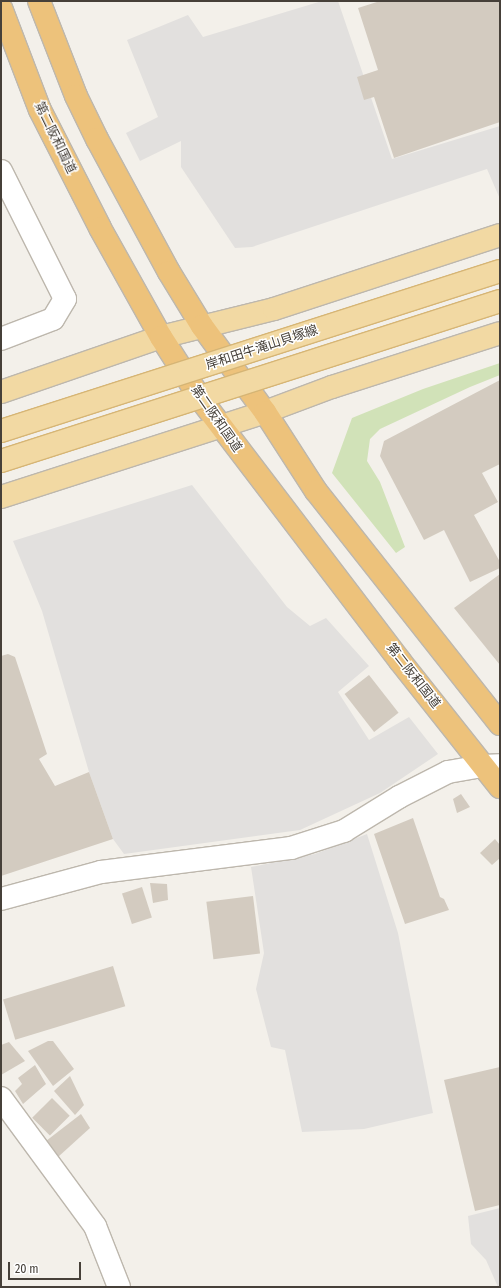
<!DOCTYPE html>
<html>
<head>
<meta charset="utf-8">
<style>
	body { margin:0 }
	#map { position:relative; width:501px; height:1288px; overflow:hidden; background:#f3f0ea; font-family:"Fira Sans Condensed","Noto Sans JP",sans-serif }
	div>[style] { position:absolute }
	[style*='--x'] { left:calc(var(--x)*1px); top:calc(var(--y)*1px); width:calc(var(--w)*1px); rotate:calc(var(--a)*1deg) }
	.green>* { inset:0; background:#d1e2b8 }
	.parking>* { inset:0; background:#e2e0de }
	.building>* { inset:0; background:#d3cbc0; transform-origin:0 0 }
	.roads { filter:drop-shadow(1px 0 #bdb7ad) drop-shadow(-1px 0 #bdb7ad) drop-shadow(0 1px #bdb7ad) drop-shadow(0 -1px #bdb7ad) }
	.minor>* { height:22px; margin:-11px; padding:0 11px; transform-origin:11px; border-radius:11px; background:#fff }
	.major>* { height:22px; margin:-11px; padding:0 11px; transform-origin:11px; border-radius:11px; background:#f2d9a3 }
	.highway>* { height:22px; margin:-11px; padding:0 11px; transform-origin:11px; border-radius:11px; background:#edc27b }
	.bridges { filter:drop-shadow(1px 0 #d6b575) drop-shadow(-1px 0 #d6b575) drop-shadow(0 1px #d6b575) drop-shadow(0 -1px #d6b575) }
	.major-bridge>* { height:22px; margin:-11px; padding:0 11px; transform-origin:11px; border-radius:11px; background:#f2d9a3 }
	span { translate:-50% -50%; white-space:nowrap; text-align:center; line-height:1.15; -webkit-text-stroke:3px #fff; paint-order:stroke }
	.street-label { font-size:13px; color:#464039 }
	.frame { position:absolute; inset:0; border:2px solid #464039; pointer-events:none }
	.scale { position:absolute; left:8px; top:1262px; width:73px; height:18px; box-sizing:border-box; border:2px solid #464039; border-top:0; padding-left:5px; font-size:12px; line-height:14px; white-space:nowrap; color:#464039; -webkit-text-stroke:3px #fff; paint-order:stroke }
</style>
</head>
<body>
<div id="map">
	<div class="green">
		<i style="clip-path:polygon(500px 363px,500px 375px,470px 387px,380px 429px,370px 439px,367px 461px,380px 482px,405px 547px,396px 553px,332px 473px,352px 418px,423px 389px)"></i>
	</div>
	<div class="parking">
		<i style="clip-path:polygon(322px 1px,338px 1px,392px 159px,500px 126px,500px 199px,487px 169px,252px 247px,235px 248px,181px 167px,181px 141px,140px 161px,126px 133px,158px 117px,127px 40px,188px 15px,203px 37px)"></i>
		<i style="clip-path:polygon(192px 485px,287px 607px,310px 626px,326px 618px,369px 666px,338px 692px,369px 740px,409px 717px,438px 754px,380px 793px,300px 830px,124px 854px,113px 839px,89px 772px,42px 611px,13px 541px)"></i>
		<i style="clip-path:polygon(367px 834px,398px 933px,433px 1113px,364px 1129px,302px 1132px,285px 1050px,271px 1047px,256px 989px,264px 953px,251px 867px,315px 854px)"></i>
		<i style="clip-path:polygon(500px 1208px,500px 1287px,498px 1287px,486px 1260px,471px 1244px,468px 1216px)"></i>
	</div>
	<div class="building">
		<i style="clip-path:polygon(380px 1px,500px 1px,500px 122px,394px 158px,374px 97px,364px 100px,357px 77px,378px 70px,358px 8px)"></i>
		<i style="clip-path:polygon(500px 380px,500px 464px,482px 473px,498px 502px,474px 515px,500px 562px,500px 568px,470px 582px,444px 530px,424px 540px,380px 456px,384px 441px)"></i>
		<i style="clip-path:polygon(500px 574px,500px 665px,454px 608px)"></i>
		<i style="clip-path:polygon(8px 654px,15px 657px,47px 754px,39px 759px,55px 786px,89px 772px,113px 839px,1px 876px,1px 656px)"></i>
		<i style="left:369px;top:675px;width:48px;height:31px;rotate:52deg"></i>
		<i style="clip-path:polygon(461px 794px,470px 807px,457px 813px,453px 799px)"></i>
		<i style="clip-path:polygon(413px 818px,440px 897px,444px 899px,449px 910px,405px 924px,374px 834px)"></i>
		<i style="clip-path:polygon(495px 839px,500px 845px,500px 858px,492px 865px,480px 853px)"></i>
		<i style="clip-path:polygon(150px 883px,167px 884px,168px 900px,153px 903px)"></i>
		<i style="left:142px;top:887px;width:32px;height:21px;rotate:72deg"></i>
		<i style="left:253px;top:896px;width:58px;height:47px;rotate:83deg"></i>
		<i style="left:113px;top:966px;width:42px;height:115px;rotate:73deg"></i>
		<i style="clip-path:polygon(48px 1041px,53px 1041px,74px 1069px,53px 1086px,28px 1051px)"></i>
		<i style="clip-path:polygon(9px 1042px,25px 1061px,1px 1075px,1px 1045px)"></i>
		<i style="clip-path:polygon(35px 1065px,46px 1084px,23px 1104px,15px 1091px,22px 1084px,18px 1078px)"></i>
		<i style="clip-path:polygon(500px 1067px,500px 1205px,475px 1211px,444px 1080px)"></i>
		<i style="clip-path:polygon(70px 1076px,84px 1105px,75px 1115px,54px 1091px)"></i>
		<i style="left:52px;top:1098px;width:25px;height:28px;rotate:45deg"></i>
		<i style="clip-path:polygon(81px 1114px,90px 1128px,58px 1157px,46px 1141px)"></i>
	</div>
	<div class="roads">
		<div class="minor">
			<i style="--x:1;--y:171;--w:143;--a:63.4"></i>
			<i style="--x:65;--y:299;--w:23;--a:121"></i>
			<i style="--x:53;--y:319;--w:56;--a:159"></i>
			<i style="--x:1;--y:899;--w:104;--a:-15.1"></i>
			<i style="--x:101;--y:872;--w:192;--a:-7.2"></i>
			<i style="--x:291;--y:848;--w:56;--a:-17.8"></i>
			<i style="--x:344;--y:831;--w:65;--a:-31.7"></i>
			<i style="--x:399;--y:797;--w:55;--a:-27"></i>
			<i style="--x:448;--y:772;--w:36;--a:-10"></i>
			<i style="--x:483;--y:766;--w:17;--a:-3"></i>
			<i style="--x:1;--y:1098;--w:159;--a:53.7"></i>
			<i style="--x:95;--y:1226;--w:66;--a:68.5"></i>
		</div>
		<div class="major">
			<i style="--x:1;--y:392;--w:169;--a:-19"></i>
			<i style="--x:161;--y:337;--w:116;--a:-13.9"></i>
			<i style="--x:274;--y:309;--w:238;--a:-18.1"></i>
			<i style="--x:1;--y:497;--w:277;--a:-17.8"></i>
			<i style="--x:265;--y:412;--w:72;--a:-20.5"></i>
			<i style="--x:332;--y:387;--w:176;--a:-17.8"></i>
		</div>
		<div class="highway">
			<i style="--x:39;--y:1;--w:102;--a:68.7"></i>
			<i style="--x:76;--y:96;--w:48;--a:64"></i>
			<i style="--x:97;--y:139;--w:151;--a:61.6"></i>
			<i style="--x:169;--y:272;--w:63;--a:58.6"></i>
			<i style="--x:202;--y:326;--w:107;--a:53.8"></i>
			<i style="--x:265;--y:412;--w:94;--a:57.2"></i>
			<i style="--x:316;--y:491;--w:297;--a:51.7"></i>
			<i style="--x:1;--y:8;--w:109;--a:69.1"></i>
			<i style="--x:40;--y:110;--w:132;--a:63"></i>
			<i style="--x:100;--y:228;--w:125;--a:60.8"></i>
			<i style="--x:161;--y:337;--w:76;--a:57.4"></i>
			<i style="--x:202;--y:401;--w:327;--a:52.7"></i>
			<i style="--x:400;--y:661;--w:161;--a:51.6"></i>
		</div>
	</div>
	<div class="bridges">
		<div class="major-bridge">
			<i style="--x:1;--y:431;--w:524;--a:-17.78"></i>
			<i style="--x:1;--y:461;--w:524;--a:-17.78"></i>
		</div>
	</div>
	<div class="street-label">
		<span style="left:55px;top:138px;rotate:64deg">第二阪和国道</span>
		<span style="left:262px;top:348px;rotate:-18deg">岸和田牛滝山貝塚線</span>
		<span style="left:216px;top:419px;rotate:55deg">第二阪和国道</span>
		<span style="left:413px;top:676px;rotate:52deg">第二阪和国道</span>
	</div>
	<div class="frame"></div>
	<div class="scale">20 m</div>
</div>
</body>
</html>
